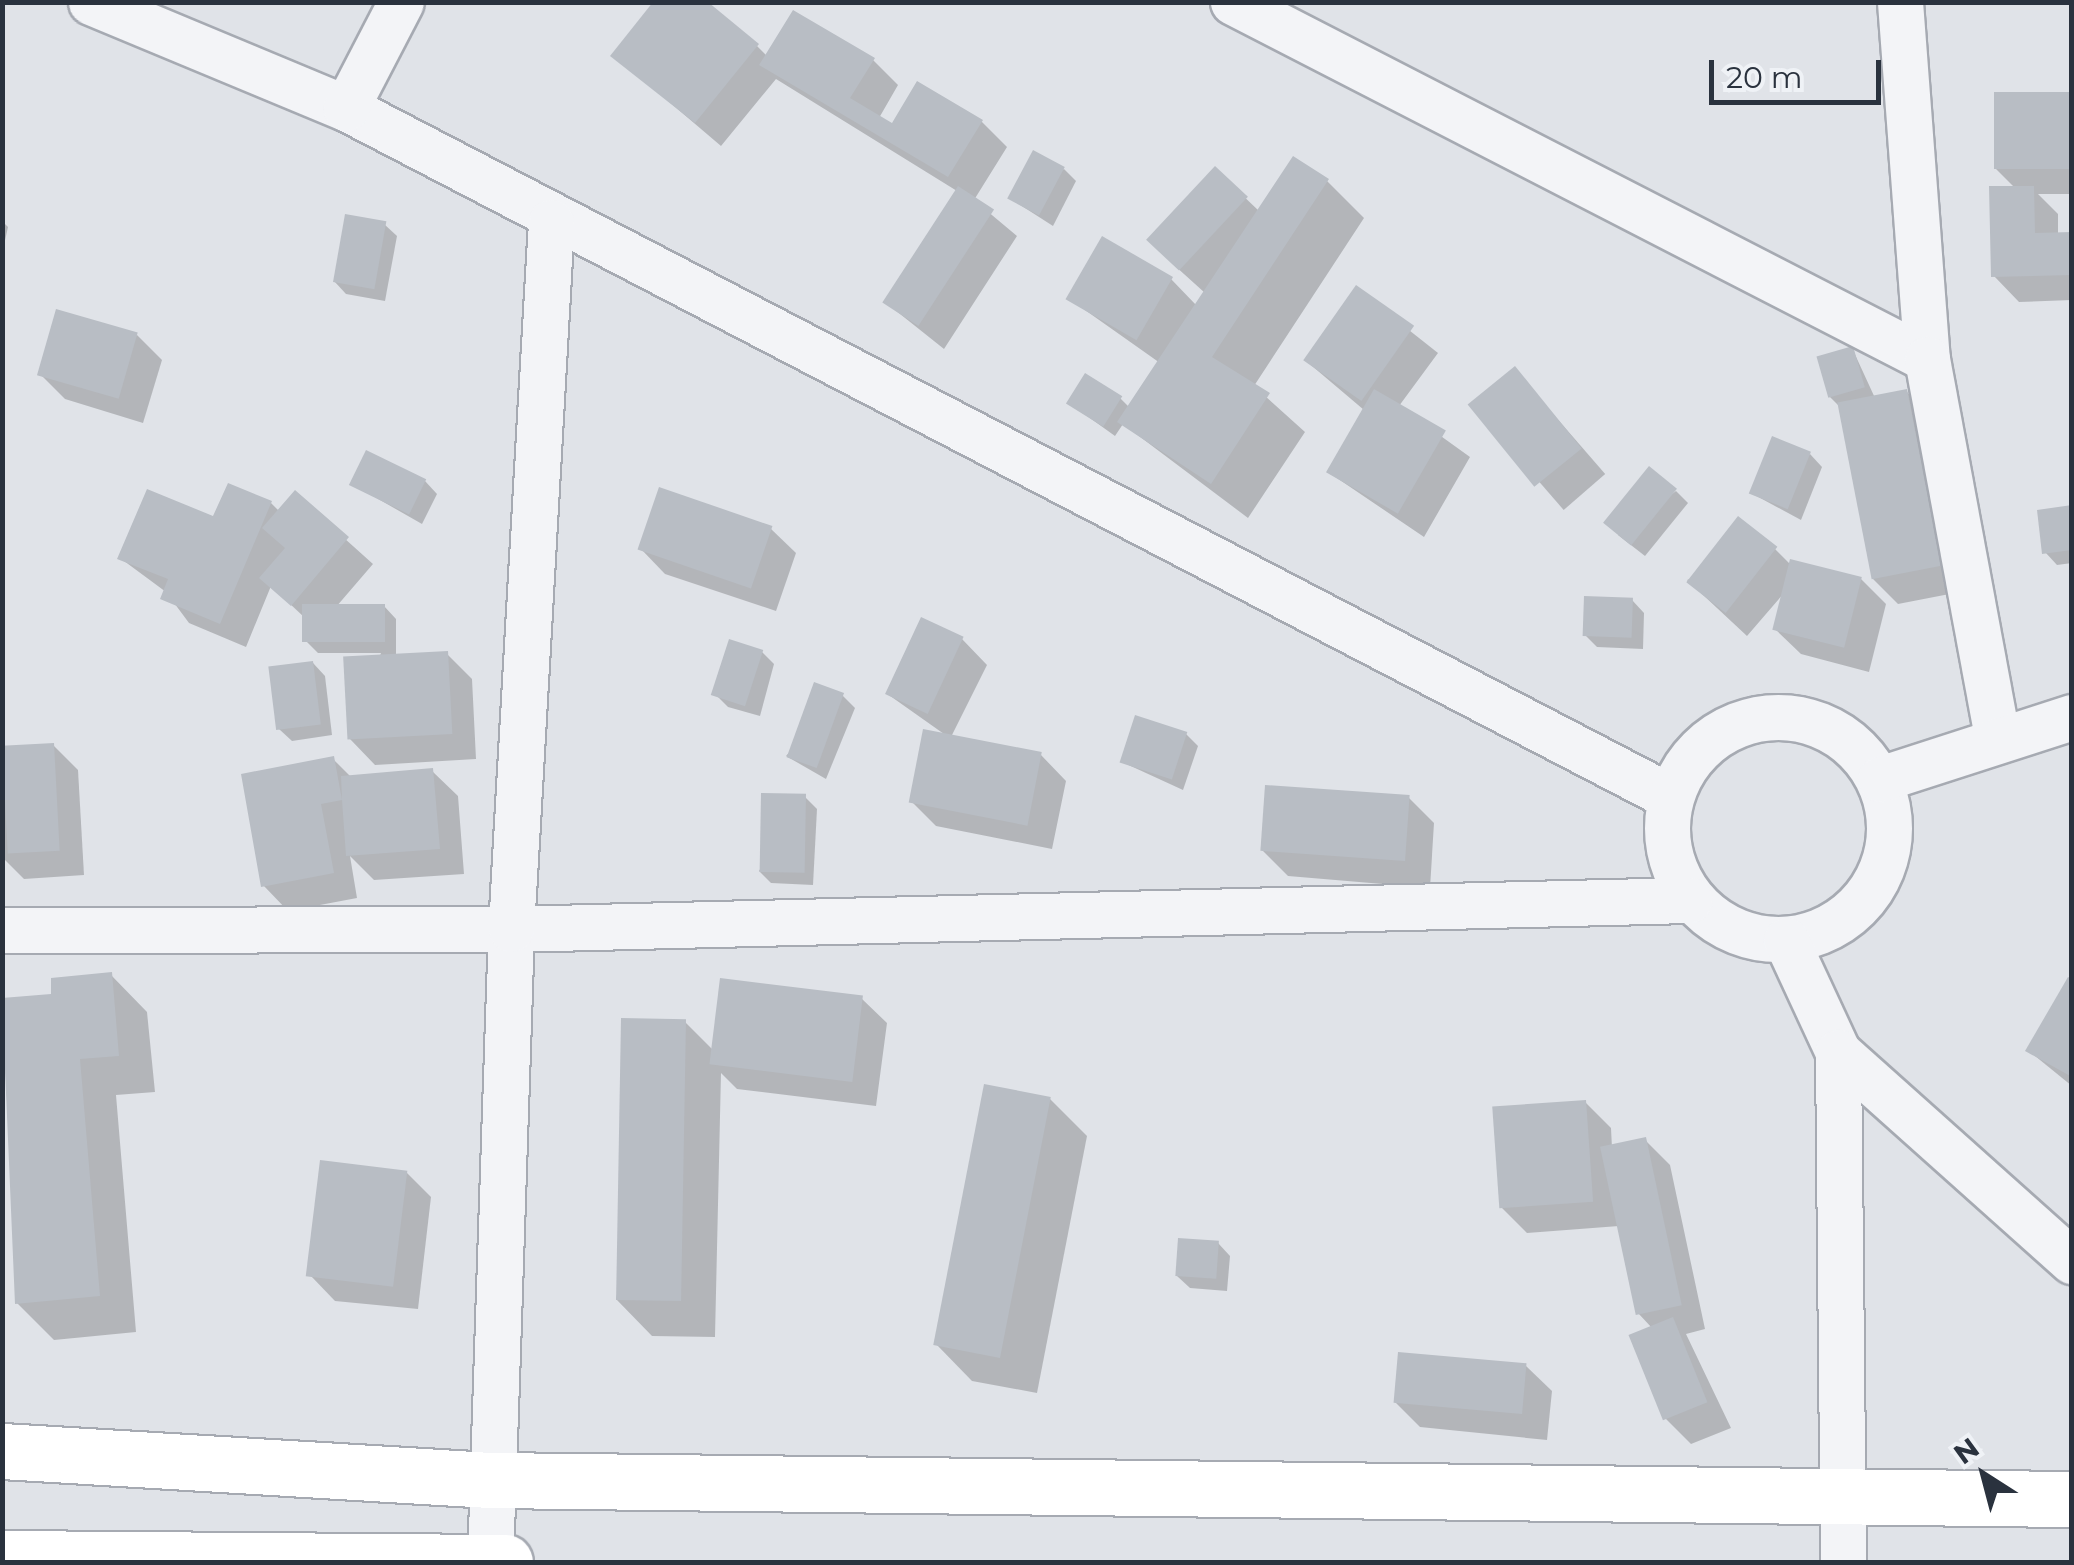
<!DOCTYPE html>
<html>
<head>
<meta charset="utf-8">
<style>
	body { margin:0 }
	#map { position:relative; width:2074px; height:1565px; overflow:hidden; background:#e0e3e8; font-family:Montserrat,sans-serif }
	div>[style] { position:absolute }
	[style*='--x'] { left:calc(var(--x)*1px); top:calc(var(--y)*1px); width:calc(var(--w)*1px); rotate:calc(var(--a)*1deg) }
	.shadow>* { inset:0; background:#0003; transform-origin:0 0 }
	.building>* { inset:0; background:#b8bdc4; transform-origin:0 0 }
	.roads { filter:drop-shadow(2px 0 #a6aab2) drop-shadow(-2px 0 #a6aab2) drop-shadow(0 2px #a6aab2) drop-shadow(0 -2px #a6aab2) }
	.street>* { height:45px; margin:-22.5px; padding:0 22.5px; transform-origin:22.5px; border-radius:22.5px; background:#f3f4f7 }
	.street>.ring { margin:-22.5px; padding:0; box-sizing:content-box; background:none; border:45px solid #f3f4f7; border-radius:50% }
	.secondary>* { height:55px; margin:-27.5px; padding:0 27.5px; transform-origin:27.5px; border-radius:27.5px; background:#fff }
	span { translate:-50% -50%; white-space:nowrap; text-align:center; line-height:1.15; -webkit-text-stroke:8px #eff2f6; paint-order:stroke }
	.frame { position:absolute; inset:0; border:5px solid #2a323e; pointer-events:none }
	.north { position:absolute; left:1934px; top:1425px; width:100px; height:100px; -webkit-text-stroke:8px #eff2f6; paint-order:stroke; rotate:324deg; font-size:28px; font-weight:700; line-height:40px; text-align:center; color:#2a323e }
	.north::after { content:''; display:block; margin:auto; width:35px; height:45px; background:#2a323e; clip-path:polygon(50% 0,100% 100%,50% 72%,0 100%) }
	.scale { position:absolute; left:1709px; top:60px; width:172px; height:45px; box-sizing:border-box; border:5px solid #2a323e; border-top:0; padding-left:12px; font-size:30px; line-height:35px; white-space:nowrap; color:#2a323e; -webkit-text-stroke:8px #eff2f6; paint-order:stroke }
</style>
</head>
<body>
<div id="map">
	<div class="shadow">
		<i style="clip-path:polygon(757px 46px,767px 56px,873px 60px,898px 85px,879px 118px,893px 126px,982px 122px,1007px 147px,974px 200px,1017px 236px,944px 349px,885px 302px,957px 191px,776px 79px,721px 146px,614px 55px)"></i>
		<i style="clip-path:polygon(2072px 95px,2072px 194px,2038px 194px,2058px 214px,2058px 235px,2072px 234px,2072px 300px,2019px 302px,1994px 276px,2016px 189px,1996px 169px)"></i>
		<i style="clip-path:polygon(1064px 169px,1076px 181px,1053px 226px,1011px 199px)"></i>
		<i style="clip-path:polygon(1215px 169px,1259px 211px,1327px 181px,1364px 218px,1254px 386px,1305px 432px,1248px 518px,1123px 424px,1115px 436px,1069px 403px,1120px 398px,1130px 408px,1160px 363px,1068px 298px,1171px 279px,1197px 306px,1205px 293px,1174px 265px)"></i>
		<i style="clip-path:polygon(2px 221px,8px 227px,2px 254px)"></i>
		<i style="clip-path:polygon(384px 224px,397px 236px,385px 301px,346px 294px,334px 281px)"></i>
		<i style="clip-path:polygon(1357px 289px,1438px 353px,1399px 406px,1470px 457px,1424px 537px,1328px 472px,1364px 410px,1305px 360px)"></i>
		<i style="clip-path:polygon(137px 335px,162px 360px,143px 423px,65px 399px,40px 374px)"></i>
		<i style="clip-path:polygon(1852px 348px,1875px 398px,1907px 392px,1932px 417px,1965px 591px,1898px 604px,1873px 579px,1840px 407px,1829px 396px)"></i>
		<i style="left:1514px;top:369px;width:139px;height:55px;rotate:49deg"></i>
		<i style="clip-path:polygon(1810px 454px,1822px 467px,1801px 520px,1751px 493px)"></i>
		<i style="clip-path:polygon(425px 481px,437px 494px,422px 524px,352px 484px)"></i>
		<i style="clip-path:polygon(1676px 491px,1688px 503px,1645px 556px,1618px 535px)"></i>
		<i style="clip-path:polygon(295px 494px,373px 564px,336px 607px,384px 606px,396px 619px,396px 657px,447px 654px,472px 679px,476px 759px,375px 765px,350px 739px,381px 653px,318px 653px,306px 641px,305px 618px,271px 586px,246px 647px,189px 623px,166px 592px,120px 558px,271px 503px,280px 512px)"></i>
		<i style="clip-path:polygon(2072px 508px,2072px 563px,2057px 565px,2045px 552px)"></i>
		<i style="clip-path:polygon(770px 528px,796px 553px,776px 611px,665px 574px,640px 548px)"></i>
		<i style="clip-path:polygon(1775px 549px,1791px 565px,1861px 579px,1886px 604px,1869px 672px,1801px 654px,1775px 629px,1784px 593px,1747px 636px,1687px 580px)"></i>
		<i style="clip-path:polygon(1632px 600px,1644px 613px,1643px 649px,1597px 647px,1585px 635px)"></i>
		<i style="clip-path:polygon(962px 639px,987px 665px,951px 737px,1041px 755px,1066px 781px,1052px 849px,936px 826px,911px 801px,944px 734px,886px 693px)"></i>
		<i style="clip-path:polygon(762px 652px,774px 664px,760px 716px,728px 707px,716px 695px)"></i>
		<i style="clip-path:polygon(313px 663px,325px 676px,332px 735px,292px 741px,279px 729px)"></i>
		<i style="clip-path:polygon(842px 695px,855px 708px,826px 779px,786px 756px)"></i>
		<i style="clip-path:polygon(1186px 734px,1198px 746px,1183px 790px,1122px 762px)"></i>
		<i style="clip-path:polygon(53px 745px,78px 770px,84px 875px,24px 879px,2px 857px,2px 748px)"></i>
		<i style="clip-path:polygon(333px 759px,352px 778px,432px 771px,458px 796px,464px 874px,374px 880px,350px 856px,357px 898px,288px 911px,263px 885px)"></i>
		<i style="clip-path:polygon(805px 797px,817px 809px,813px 885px,771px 883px,759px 871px)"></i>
		<i style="clip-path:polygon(1409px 798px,1434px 823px,1430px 888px,1288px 876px,1262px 850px)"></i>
		<i style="clip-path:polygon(111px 975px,147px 1012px,155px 1092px,116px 1095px,136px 1332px,54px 1340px,17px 1303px,2px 1001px,54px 996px)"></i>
		<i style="clip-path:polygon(2072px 982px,2072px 1086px,2029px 1051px)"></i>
		<i style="clip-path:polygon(861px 998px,887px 1023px,876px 1106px,737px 1089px,721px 1073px,715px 1337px,652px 1336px,616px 1299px,685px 1022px,713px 1050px)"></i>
		<i style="clip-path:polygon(1050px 1099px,1087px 1136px,1037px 1393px,972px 1381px,936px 1344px)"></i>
		<i style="clip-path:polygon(1585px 1102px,1611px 1128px,1612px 1148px,1645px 1140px,1670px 1165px,1705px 1329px,1686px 1334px,1731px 1428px,1691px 1444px,1666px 1419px,1652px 1328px,1638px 1313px,1619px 1226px,1527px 1233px,1502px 1208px)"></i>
		<i style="clip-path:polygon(406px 1172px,431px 1197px,418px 1309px,335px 1301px,310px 1275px)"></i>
		<i style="clip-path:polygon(1218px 1243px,1230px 1256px,1227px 1291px,1190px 1288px,1177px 1276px)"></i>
		<i style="clip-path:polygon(1526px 1366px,1552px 1391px,1547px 1440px,1420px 1427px,1395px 1402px)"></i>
	</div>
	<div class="building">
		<i style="clip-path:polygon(653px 2px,708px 2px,759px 44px,695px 123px,610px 56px)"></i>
		<i style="clip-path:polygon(793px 10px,875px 58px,850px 98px,892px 123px,917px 81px,983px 120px,948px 177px,759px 65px)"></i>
		<i style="left:2072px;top:92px;width:77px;height:78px;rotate:90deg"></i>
		<i style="left:1033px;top:150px;width:36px;height:55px;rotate:28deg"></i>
		<i style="clip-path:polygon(1293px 156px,1329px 179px,1212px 357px,1270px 393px,1211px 484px,1117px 422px)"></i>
		<i style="left:1215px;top:166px;width:45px;height:101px;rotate:43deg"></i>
		<i style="left:958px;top:186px;width:43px;height:139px;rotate:33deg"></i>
		<i style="clip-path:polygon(1989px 186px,2034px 186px,2035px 233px,2072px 232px,2072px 275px,1991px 277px)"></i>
		<i style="left:345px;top:214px;width:42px;height:69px;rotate:10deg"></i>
		<i style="left:1102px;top:236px;width:82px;height:73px;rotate:30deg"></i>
		<i style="left:1356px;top:285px;width:71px;height:92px;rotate:35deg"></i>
		<i style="left:56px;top:309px;width:85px;height:69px;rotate:16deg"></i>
		<i style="left:1853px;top:346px;width:43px;height:38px;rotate:74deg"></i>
		<i style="left:1515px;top:366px;width:106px;height:61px;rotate:51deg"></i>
		<i style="left:1085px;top:373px;width:44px;height:36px;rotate:32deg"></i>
		<i style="left:1374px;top:389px;width:83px;height:96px;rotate:30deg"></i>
		<i style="left:1907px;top:389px;width:180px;height:71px;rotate:79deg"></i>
		<i style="left:1772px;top:436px;width:42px;height:62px;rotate:22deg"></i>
		<i style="left:366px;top:450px;width:67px;height:39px;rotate:26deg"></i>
		<i style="left:1649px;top:466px;width:36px;height:73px;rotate:39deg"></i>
		<i style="clip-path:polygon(228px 483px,272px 501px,220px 624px,160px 599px,168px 579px,117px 559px,147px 489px,213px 516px)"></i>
		<i style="left:659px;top:487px;width:120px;height:66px;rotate:19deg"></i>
		<i style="clip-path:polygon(295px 490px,349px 537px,291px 606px,259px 578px,285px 548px,262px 528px)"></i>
		<i style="clip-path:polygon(2072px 505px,2072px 550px,2042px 554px,2037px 510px)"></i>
		<i style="left:1738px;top:516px;width:50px;height:84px;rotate:38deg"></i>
		<i style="left:1790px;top:559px;width:74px;height:73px;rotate:14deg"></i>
		<i style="left:1584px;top:596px;width:49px;height:40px;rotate:2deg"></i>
		<i style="left:385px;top:604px;width:38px;height:83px;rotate:90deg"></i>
		<i style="left:921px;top:617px;width:47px;height:85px;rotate:25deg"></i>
		<i style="left:729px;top:639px;width:36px;height:59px;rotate:18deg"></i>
		<i style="left:448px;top:651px;width:83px;height:105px;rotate:87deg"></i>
		<i style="left:313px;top:661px;width:64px;height:45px;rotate:83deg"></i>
		<i style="left:814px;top:682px;width:32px;height:80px;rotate:20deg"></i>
		<i style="left:1135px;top:715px;width:55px;height:50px;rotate:18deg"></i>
		<i style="left:923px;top:729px;width:121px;height:75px;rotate:11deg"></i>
		<i style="left:54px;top:743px;width:108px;height:52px;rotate:87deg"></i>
		<i style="clip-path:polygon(334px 756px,342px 800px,341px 776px,433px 768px,440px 849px,346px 856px,342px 800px,321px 804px,334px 873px,261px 887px,241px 774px)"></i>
		<i style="left:1265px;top:785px;width:145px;height:66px;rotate:4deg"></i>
		<i style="left:761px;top:793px;width:45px;height:79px;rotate:1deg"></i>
		<i style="clip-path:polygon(112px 972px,119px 1056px,80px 1059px,100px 1296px,15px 1304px,2px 998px,51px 994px,51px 978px)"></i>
		<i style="clip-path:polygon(2068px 977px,2072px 979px,2072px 1077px,2025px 1051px)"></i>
		<i style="left:720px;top:978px;width:144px;height:87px;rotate:7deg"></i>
		<i style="left:621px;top:1018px;width:65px;height:282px;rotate:1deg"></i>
		<i style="left:984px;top:1084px;width:68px;height:266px;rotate:11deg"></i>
		<i style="left:1586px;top:1100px;width:102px;height:94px;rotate:86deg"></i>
		<i style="left:1646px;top:1137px;width:172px;height:47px;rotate:78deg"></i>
		<i style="left:320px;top:1160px;width:88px;height:117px;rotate:7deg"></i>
		<i style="left:1178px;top:1238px;width:41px;height:38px;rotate:4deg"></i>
		<i style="left:1673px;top:1317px;width:92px;height:48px;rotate:68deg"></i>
		<i style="left:1398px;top:1352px;width:129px;height:51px;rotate:5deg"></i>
	</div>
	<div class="roads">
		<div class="street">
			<i style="--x:91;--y:2;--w:276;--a:22.6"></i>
			<i style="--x:346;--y:108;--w:1491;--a:27.48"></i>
			<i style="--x:1233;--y:2;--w:780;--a:27.22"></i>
			<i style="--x:1900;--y:2;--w:358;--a:85.7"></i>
			<i style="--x:1927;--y:359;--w:383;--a:79.5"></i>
			<i style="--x:346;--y:108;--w:119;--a:-62.6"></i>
			<i class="ring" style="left:1667px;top:717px;width:177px;height:177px"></i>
			<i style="--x:1880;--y:779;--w:202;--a:-17.9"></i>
			<i style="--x:2;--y:930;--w:509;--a:-0.11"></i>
			<i style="--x:511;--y:929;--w:1179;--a:-1.41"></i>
			<i style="--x:1786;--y:940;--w:123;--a:65.1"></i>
			<i style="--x:1838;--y:1052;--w:314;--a:41.8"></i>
			<i style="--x:1838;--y:1052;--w:510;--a:89.44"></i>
			<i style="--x:490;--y:1562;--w:633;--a:-88.1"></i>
			<i style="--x:511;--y:929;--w:708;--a:-86.76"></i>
		</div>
		<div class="secondary">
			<i style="--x:2;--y:1451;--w:490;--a:3.4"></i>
			<i style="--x:491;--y:1480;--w:1581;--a:0.69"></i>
			<i style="--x:2;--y:1558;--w:503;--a:0.46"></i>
		</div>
	</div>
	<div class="frame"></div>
	<div class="north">N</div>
	<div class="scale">20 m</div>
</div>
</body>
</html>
